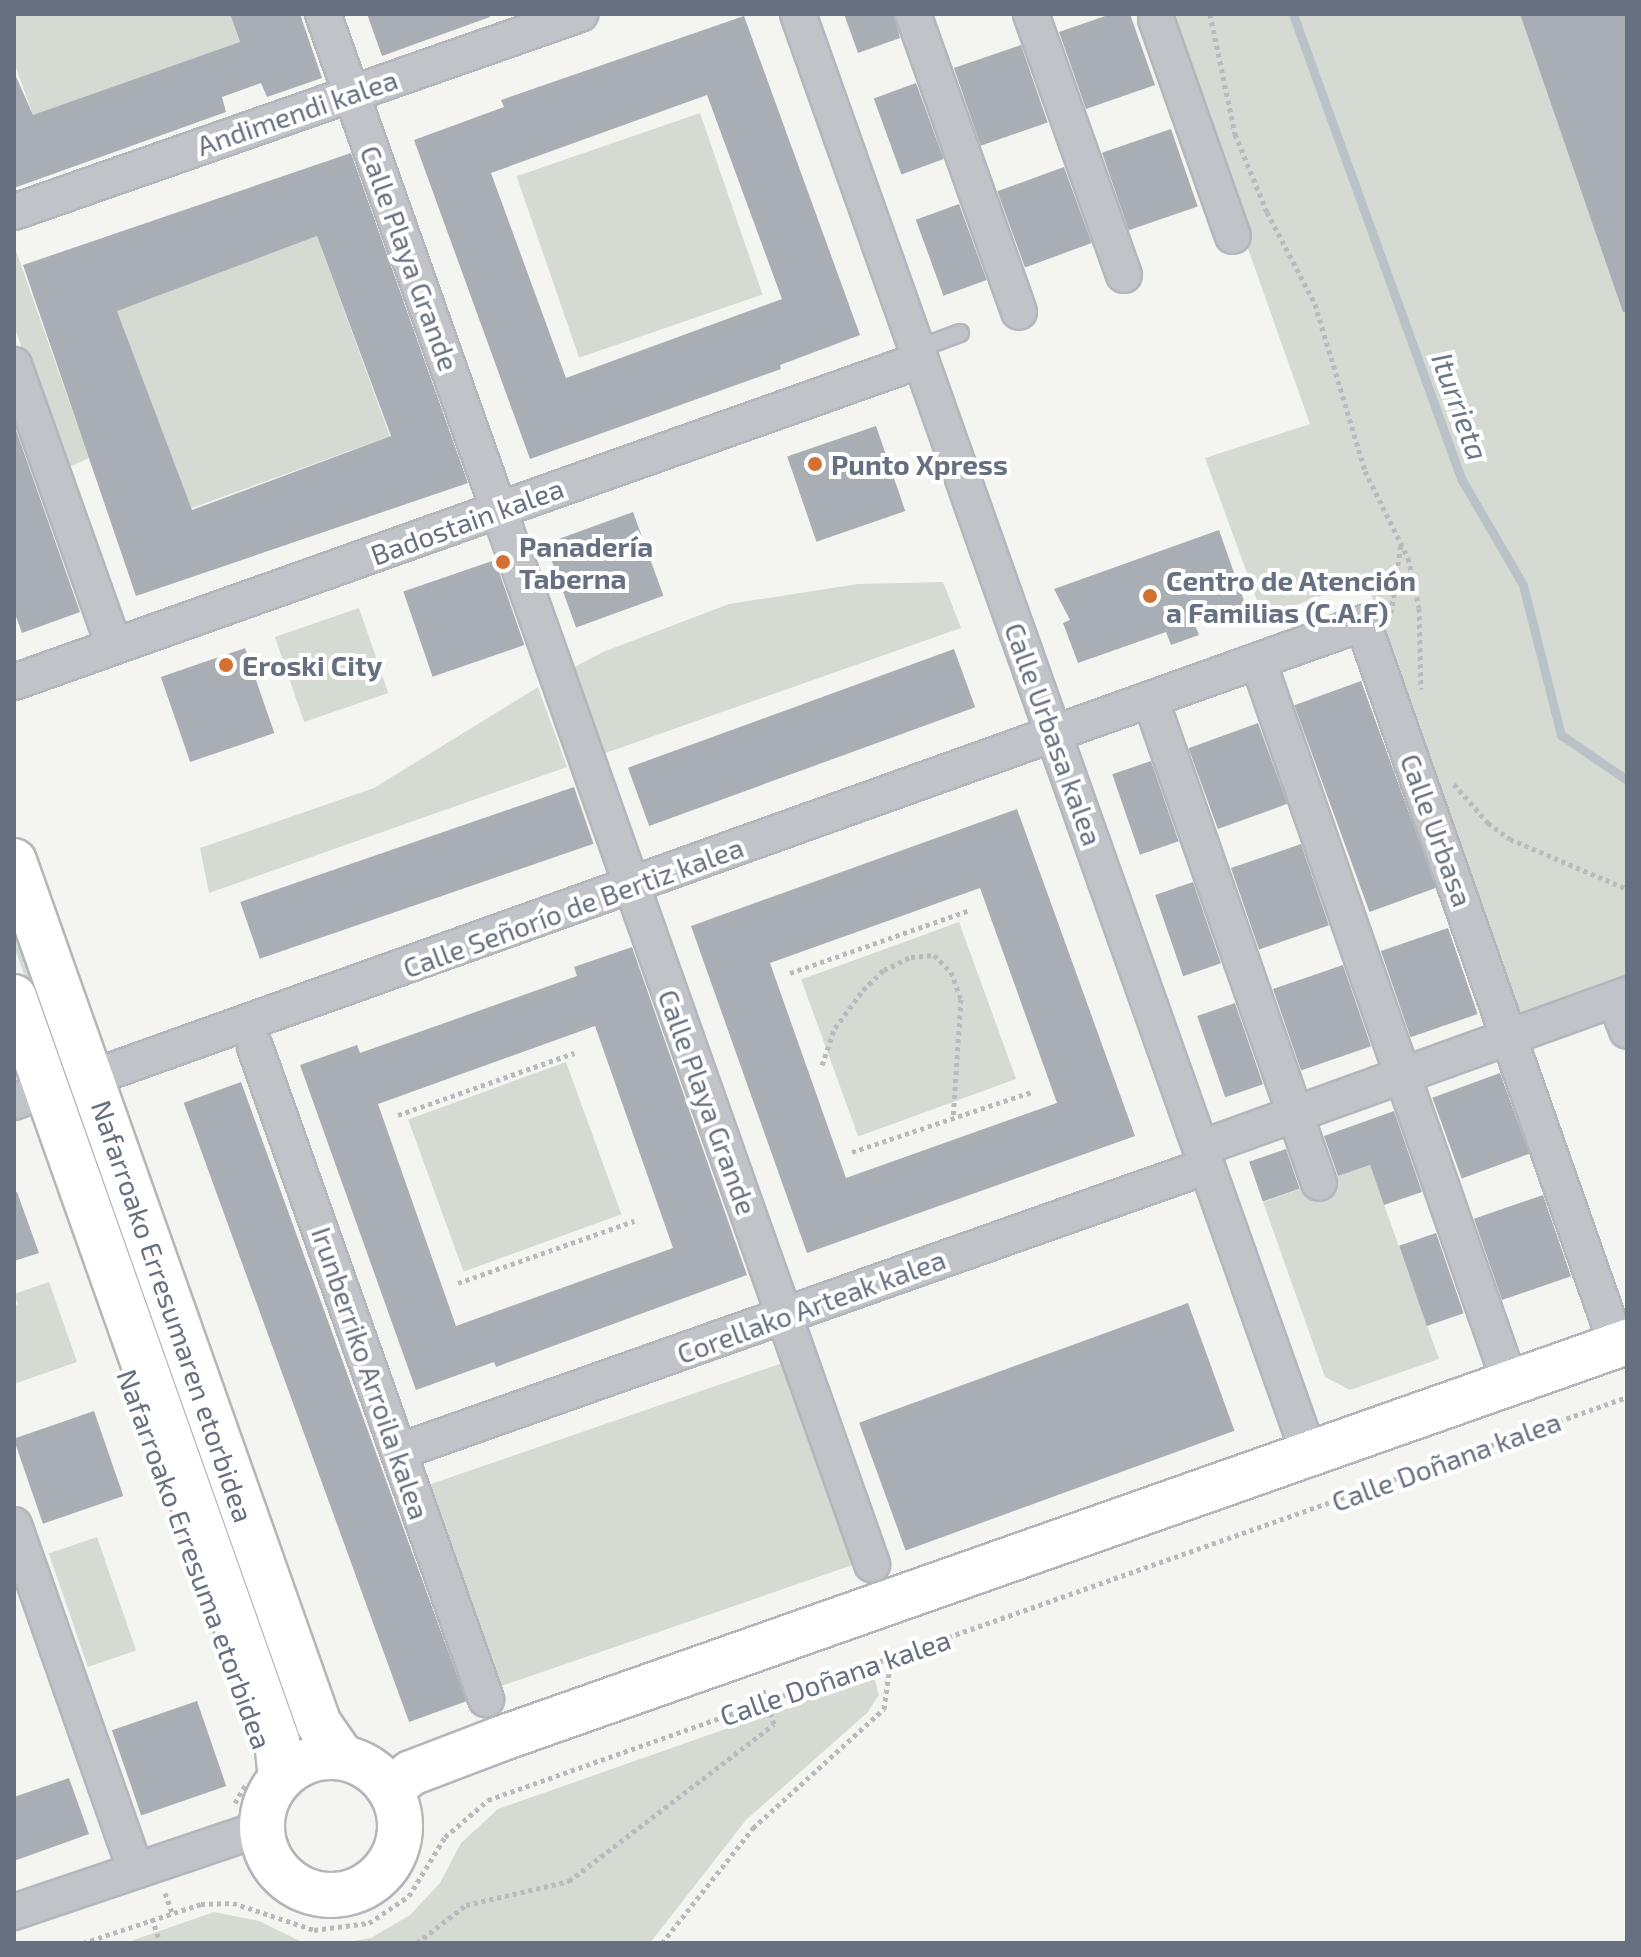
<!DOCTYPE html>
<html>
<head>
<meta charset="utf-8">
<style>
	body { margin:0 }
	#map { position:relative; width:1641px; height:1957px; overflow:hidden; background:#f4f5f1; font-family:"Exo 2",sans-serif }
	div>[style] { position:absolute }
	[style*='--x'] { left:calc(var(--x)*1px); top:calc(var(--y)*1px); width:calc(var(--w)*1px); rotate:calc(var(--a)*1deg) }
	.green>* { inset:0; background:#d5dbd3; transform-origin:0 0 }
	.stream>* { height:9px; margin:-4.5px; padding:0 4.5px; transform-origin:4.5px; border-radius:4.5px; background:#bac2c8 }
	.building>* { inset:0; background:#a9aeb5; transform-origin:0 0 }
	.path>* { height:5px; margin-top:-2.5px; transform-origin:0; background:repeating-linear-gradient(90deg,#b8babd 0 4px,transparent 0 8px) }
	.roads { filter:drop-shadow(2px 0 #b3b6bb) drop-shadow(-2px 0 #b3b6bb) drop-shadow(0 2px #b3b6bb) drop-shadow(0 -2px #b3b6bb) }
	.lane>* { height:16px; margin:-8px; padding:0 8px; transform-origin:8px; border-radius:8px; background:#c0c3c7 }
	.street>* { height:34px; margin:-17px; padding:0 17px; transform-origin:17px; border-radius:17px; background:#c0c3c7 }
	.secondary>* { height:44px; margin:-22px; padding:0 22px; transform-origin:22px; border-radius:22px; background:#fff }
	.secondary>.ring { margin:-22px; padding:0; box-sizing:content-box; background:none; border:44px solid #fff; border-radius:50% }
	.dots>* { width:22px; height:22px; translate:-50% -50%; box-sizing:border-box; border:4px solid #fff; border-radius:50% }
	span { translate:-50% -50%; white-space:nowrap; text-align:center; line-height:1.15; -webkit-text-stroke:8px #fff; paint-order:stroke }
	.street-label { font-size:28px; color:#667080 }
	.poi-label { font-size:28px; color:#667080; font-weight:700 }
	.left { translate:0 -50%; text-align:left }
	.water-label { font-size:30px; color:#677784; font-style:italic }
	.frame { position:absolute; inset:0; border:16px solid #667080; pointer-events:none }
</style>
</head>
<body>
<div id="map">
	<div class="green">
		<i style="clip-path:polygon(14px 14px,230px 14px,244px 54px,33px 115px,14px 62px)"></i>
		<i style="clip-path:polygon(1165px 14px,1627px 14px,1627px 978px,1518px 1014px,1366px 580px,1263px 617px,1205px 458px,1310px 424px)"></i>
		<i style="left:700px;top:113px;width:192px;height:194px;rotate:71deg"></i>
		<i style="left:317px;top:236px;width:213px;height:214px;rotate:70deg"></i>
		<i style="clip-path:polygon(14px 245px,89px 458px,65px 469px,14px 326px)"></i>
		<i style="clip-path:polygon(943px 582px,961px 628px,597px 756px,567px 671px,603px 652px,729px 604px,858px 584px)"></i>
		<i style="left:359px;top:608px;width:90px;height:89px;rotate:71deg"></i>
		<i style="clip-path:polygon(538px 687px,567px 767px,209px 893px,200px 848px,374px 788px)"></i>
		<i style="clip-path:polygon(14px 906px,96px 1139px,84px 1144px,14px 946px)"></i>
		<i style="left:959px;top:922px;width:167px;height:168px;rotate:70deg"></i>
		<i style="left:566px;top:1062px;width:162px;height:168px;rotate:70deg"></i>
		<i style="clip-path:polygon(1370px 1165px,1439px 1359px,1350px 1390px,1325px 1377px,1263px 1202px)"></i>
		<i style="clip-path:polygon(49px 1282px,77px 1362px,14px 1384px,14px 1306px,18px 1304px,14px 1294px)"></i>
		<i style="left:791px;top:1360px;width:214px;height:393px;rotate:71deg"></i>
		<i style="left:97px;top:1537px;width:120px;height:51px;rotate:71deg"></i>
		<i style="clip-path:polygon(874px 1677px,879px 1695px,867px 1713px,746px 1820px,650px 1943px,342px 1943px,371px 1938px,410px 1915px,440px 1883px,461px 1843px,498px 1809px)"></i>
		<i style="clip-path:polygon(214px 1912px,259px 1921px,300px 1941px,315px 1943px,125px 1943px)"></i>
	</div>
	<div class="stream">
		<i style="--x:1293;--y:14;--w:496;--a:70.1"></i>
		<i style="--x:1462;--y:480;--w:121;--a:59.8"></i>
		<i style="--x:1523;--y:585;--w:155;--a:75.8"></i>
		<i style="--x:1561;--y:735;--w:80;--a:34.3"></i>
	</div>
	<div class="building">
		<i style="clip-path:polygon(230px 14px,300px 14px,322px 78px,267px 97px,261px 83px,222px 97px,226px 112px,14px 188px,14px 72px,33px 115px,240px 42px)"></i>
		<i style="clip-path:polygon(367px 14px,489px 14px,490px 17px,382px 56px)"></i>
		<i style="clip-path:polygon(844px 14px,894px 14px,900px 38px,858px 53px)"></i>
		<i style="clip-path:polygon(1111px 14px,1130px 14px,1155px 85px,1086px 109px,1059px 32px)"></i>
		<i style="clip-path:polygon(1520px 14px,1627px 14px,1627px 312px,1623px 312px)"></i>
		<i style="clip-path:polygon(evenodd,744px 16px,860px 335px,780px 365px,781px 369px,530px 459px,414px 140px,504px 107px,501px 100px,744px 16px,707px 95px,782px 299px,566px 378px,491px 173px,707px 95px)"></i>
		<i style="left:1021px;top:45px;width:82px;height:71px;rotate:71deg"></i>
		<i style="left:916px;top:83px;width:81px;height:45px;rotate:70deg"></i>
		<i style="left:1171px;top:129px;width:82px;height:73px;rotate:71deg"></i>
		<i style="clip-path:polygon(evenodd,351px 153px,468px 483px,136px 596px,23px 265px,351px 153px,317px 236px,391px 436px,192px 510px,117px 311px,317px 236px)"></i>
		<i style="left:1064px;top:167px;width:81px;height:71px;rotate:70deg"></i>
		<i style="left:959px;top:204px;width:81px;height:46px;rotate:70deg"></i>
		<i style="left:876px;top:426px;width:90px;height:94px;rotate:71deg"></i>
		<i style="clip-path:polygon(16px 430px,80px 612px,22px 633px,14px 611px)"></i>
		<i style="left:633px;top:512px;width:89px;height:93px;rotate:70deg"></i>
		<i style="clip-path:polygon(1219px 530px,1245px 604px,1194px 622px,1199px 635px,1171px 645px,1166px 632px,1078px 663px,1063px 623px,1070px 620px,1054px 589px)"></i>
		<i style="left:495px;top:560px;width:90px;height:97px;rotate:71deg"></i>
		<i style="left:245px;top:648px;width:90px;height:89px;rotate:71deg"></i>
		<i style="left:954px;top:649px;width:62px;height:347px;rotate:70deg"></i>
		<i style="left:1361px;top:681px;width:220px;height:71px;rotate:70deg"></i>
		<i style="left:1258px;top:723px;width:86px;height:74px;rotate:70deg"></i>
		<i style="left:1151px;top:761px;width:85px;height:41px;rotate:71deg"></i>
		<i style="left:574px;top:787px;width:60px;height:353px;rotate:71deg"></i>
		<i style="clip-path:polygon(evenodd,1017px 809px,1135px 1136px,807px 1253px,691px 926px,1017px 809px,980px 888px,1057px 1103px,846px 1178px,770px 963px,980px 888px)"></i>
		<i style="left:1301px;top:844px;width:86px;height:74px;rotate:71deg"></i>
		<i style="left:1193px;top:882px;width:86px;height:40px;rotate:71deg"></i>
		<i style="left:1448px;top:928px;width:91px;height:71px;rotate:71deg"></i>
		<i style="clip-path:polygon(evenodd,632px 947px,747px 1275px,496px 1367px,494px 1362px,416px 1390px,300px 1065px,357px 1045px,360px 1053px,577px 976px,574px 967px,632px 947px,595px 1026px,673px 1248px,456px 1326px,378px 1104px,595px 1026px)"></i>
		<i style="left:1343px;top:965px;width:86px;height:74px;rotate:71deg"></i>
		<i style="left:1235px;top:1003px;width:86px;height:40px;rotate:71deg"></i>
		<i style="left:1500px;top:1073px;width:86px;height:72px;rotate:70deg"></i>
		<i style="left:241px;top:1082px;width:659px;height:61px;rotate:70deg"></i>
		<i style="clip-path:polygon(1394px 1111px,1422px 1192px,1384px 1205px,1370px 1165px,1338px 1176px,1324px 1136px)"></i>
		<i style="left:1286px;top:1149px;width:42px;height:39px;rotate:71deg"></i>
		<i style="clip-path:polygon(17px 1192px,39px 1253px,14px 1261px,14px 1193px)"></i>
		<i style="left:1543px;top:1195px;width:86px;height:73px;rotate:71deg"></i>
		<i style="left:1436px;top:1233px;width:85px;height:39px;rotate:71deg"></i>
		<i style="left:1188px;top:1303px;width:136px;height:350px;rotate:70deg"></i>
		<i style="left:94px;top:1411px;width:90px;height:85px;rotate:71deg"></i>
		<i style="left:197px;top:1701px;width:90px;height:90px;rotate:71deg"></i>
		<i style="clip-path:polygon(69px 1778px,89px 1834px,14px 1861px,14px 1797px)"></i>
	</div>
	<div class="path">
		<i style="--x:1210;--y:14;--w:123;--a:78.2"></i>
		<i style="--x:1235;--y:134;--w:84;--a:67.7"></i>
		<i style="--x:1267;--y:212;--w:104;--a:62.4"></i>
		<i style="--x:1315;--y:304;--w:174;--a:73.3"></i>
		<i style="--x:1365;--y:471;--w:97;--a:63.7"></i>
		<i style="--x:1408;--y:558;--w:51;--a:77.6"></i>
		<i style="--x:1419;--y:608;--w:81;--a:88.6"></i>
		<i style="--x:1391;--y:613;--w:70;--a:-81.8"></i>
		<i style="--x:1454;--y:784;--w:52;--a:48.9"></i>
		<i style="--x:1488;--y:823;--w:27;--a:36"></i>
		<i style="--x:1510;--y:839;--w:127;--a:23.1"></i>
		<i style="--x:790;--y:973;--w:188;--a:-19.3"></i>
		<i style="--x:822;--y:1065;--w:39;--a:-71"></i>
		<i style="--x:835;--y:1028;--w:47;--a:-53.6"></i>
		<i style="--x:863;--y:990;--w:29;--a:-44"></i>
		<i style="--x:884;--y:970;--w:30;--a:-26"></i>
		<i style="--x:911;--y:957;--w:23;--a:-5"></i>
		<i style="--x:934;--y:955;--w:24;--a:45"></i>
		<i style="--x:951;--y:972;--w:29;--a:70"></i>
		<i style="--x:961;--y:999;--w:119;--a:93.8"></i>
		<i style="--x:398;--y:1115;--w:187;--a:-19.4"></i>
		<i style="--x:852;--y:1152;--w:189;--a:-18.5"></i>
		<i style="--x:458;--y:1283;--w:187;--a:-19.4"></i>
		<i style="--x:235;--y:1803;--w:22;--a:-60"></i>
		<i style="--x:165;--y:1893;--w:20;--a:70"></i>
		<i style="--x:152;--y:1918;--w:26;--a:72"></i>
		<i style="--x:83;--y:1943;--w:124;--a:-18.3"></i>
		<i style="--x:201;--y:1904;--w:32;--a:-2"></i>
		<i style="--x:233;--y:1903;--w:85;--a:18.4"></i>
		<i style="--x:314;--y:1930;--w:55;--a:-7.3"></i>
		<i style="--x:369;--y:1923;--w:48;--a:-34"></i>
		<i style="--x:409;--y:1896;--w:69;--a:-58.6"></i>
		<i style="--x:445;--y:1837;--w:57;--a:-40.7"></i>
		<i style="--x:488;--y:1800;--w:1208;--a:-19.48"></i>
		<i style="--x:417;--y:1943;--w:62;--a:-37.8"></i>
		<i style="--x:466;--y:1905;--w:106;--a:-13.1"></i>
		<i style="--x:569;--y:1881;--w:258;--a:-37.4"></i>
		<i style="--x:774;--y:1724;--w:36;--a:-108"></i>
		<i style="--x:662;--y:1943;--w:147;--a:-51.6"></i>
		<i style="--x:753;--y:1828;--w:177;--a:-42.3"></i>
		<i style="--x:884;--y:1709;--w:51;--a:-82.2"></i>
	</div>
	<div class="roads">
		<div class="lane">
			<i style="--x:917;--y:349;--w:46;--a:-20.4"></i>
		</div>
		<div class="street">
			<i style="--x:323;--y:14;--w:518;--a:70.48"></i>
			<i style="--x:798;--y:14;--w:1528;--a:70.46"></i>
			<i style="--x:913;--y:14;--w:316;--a:70.4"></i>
			<i style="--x:1031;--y:14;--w:277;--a:70.4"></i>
			<i style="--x:1156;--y:19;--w:230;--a:70.5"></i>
			<i style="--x:14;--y:212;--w:600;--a:-19.28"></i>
			<i style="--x:14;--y:365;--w:290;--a:70.4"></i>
			<i style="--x:503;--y:522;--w:378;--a:70.5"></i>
			<i style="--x:1258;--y:661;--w:765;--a:70.76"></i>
			<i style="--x:14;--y:682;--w:962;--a:-19.55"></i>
			<i style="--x:1151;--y:701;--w:510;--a:70.78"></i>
			<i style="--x:636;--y:897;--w:434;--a:70.5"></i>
			<i style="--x:1615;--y:999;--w:34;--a:69"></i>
			<i style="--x:255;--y:1047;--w:692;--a:70.49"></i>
			<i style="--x:91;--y:1078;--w:1351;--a:-19.68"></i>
			<i style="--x:1363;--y:623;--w:765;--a:70.62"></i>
			<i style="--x:14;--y:1102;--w:34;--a:-21"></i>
			<i style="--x:1201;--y:1148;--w:453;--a:-19.8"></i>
			<i style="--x:787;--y:1324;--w:255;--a:70.5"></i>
			<i style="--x:415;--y:1446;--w:840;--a:-19.47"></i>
			<i style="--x:14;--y:1525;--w:353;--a:70.6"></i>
			<i style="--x:14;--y:1912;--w:262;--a:-18.7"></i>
		</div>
		<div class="secondary">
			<i style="--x:14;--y:861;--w:915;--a:70.54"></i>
			<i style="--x:319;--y:1724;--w:40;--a:55.1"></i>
			<i style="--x:14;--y:997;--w:789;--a:70.53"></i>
			<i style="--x:277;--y:1741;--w:36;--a:84"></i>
			<i class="ring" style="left:262px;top:1757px;width:94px;height:94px"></i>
			<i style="--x:390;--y:1790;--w:27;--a:-39"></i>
			<i style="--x:411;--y:1773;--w:95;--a:-20.9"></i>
			<i style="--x:500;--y:1739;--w:1195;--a:-19.41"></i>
		</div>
	</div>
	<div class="dots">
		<i style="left:815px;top:464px;background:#d47132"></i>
		<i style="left:503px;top:562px;background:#d47132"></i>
		<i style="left:1150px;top:596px;background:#d47132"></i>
		<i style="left:226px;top:665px;background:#d47132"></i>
	</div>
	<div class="street-label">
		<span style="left:297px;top:112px;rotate:-19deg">Andimendi kalea</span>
		<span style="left:410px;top:258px;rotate:70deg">Calle Playa Grande</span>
		<span style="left:467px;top:521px;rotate:-20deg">Badostain kalea</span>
		<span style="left:1054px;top:734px;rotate:70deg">Calle Urbasa kalea</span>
		<span style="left:1437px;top:830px;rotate:70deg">Calle Urbasa</span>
		<span style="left:573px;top:907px;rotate:-20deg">Calle Señorío de Bertiz kalea</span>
		<span style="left:708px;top:1102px;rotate:70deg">Calle Playa Grande</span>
		<span style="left:811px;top:1306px;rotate:-20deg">Corellako Arteak kalea</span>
		<span style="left:173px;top:1311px;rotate:71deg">Nafarroako Erresumaren etorbidea</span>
		<span style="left:371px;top:1373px;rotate:71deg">Irunberriko Arroila kalea</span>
		<span style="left:1446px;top:1461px;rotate:-20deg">Calle Doñana kalea</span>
		<span style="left:195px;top:1559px;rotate:70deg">Nafarroako Erresuma etorbidea</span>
		<span style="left:835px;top:1677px;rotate:-19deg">Calle Doñana kalea</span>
	</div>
	<div class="poi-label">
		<span class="left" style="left:831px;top:464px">Punto Xpress</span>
		<span class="left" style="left:519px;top:562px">Panadería<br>Taberna</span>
		<span class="left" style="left:1166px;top:596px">Centro de Atención<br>a Familias (C.A.F)</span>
		<span class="left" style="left:242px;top:665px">Eroski City</span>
	</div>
	<div class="water-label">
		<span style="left:1461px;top:406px;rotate:70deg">Iturrieta</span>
	</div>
	<div class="frame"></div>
</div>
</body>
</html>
